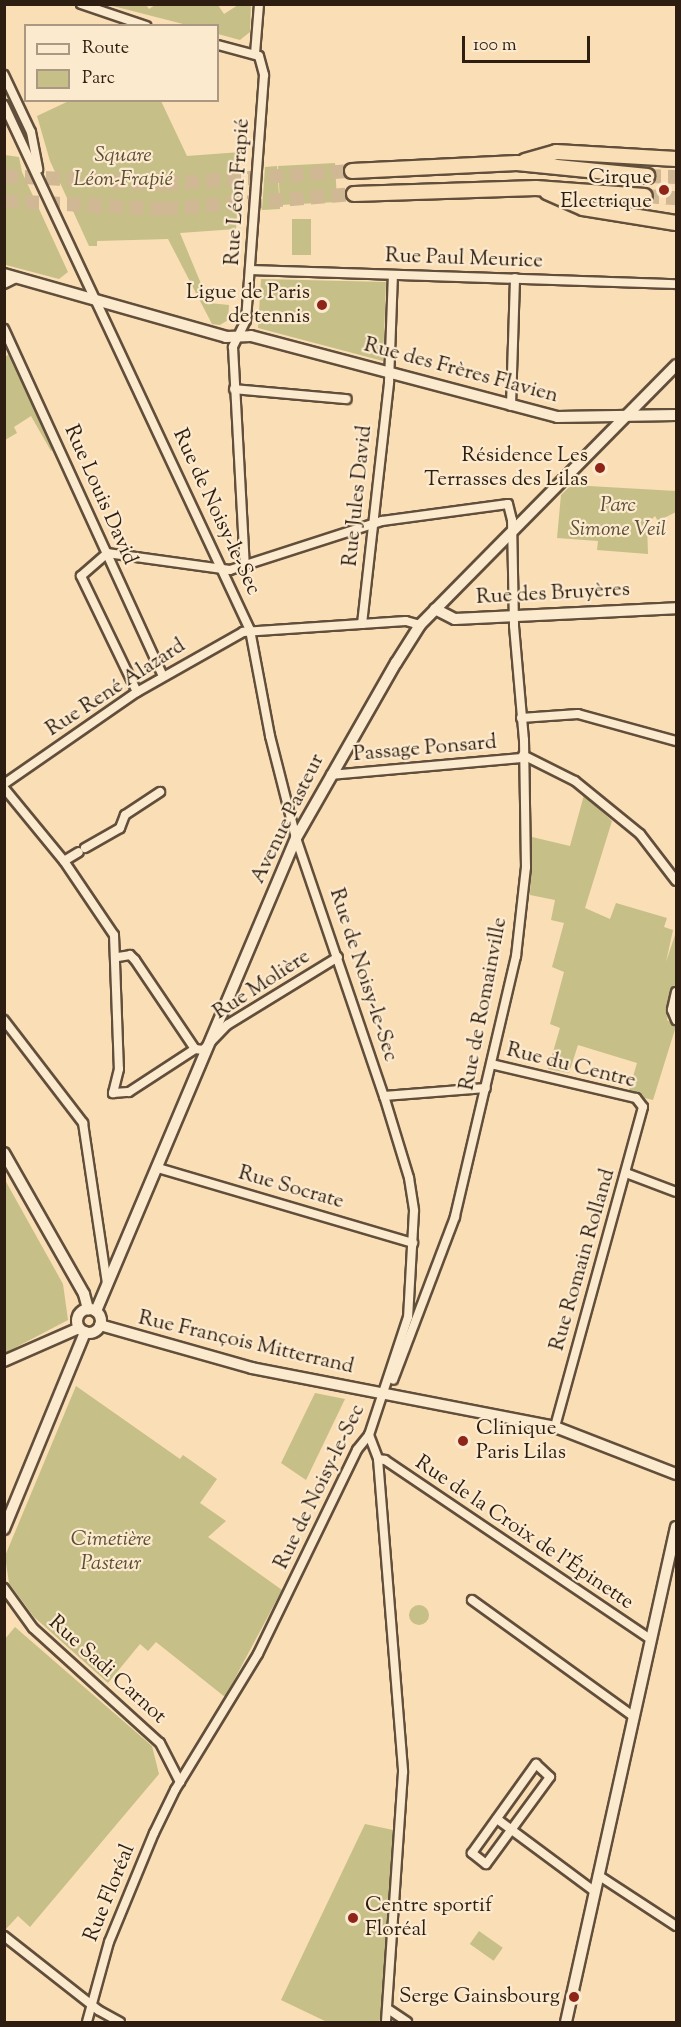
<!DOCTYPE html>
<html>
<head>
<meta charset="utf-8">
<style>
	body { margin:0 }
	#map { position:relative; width:681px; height:2027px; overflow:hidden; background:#fadeb5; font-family:"Sorts Mill Goudy",serif }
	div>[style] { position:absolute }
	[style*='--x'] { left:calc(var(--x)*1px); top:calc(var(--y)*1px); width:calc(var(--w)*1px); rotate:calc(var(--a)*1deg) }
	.green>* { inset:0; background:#c6bf88; transform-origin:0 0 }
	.round { border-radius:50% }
	.highway-tunnel>* { height:14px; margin-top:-7px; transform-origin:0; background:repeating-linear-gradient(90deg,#d1b894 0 14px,transparent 0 21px) }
	.roads { filter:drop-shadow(2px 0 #614e3b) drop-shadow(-2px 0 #614e3b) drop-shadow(0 2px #614e3b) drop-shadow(0 -2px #614e3b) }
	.street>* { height:8px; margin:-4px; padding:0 4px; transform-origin:4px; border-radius:4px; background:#fceacf }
	.secondary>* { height:10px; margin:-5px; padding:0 5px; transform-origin:5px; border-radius:5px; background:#fceacf }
	.secondary>.ring { margin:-5px; padding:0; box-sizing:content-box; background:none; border:10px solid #fceacf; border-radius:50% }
	.highway>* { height:14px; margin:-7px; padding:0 7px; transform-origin:7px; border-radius:7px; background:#fadeb5 }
	.dots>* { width:16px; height:16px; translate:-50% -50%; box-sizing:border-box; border:3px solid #fceacf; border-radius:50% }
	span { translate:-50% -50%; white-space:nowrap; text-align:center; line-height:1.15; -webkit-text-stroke:4.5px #fceacf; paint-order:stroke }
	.park-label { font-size:21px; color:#5c4e35; font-style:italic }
	.poi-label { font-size:21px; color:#2e1e12 }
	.right { translate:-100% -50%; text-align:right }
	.left { translate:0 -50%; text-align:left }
	.street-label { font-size:21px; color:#2e1e12 }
	.frame { position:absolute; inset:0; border:6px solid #2e1e12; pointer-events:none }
	.legend { position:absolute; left:24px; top:24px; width:195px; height:78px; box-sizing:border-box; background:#fceacf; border:2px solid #aa9883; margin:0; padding:8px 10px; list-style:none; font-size:18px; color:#2e1e12 }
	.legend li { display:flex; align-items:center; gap:12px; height:30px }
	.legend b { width:30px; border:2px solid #aa9883 }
	.scale { position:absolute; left:462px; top:36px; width:128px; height:27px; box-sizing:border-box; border:3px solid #2e1e12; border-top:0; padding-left:8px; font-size:18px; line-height:21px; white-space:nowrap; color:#2e1e12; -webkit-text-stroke:4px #fceacf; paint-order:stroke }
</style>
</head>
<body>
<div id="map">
	<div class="green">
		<i style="clip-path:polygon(109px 5px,146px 5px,149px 9px,155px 5px,218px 5px,224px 14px,238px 5px,251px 5px,250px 32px,240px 40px,218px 34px,218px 26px,187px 25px)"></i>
		<i style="clip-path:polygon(71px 100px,161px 101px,187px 156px,241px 152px,236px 229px,180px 233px,209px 303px,229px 305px,228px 320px,220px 325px,212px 324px,168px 239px,97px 241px,97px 246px,89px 246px,50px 161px,37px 116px)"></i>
		<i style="clip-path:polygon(5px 155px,19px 157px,22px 172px,68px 272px,59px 279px,6px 265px)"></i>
		<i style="left:335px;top:163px;width:39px;height:57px;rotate:87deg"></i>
		<i style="clip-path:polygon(277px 166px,280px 209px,262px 210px,265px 167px)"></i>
		<i style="left:292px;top:219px;width:19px;height:36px"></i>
		<i style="clip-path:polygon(261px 279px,386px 282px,383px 361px,258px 328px)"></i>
		<i style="clip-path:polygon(11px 353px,54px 449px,51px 451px,31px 416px,14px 427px,17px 433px,5px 440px,5px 357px)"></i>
		<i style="clip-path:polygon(571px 485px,676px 491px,676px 512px,658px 521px,655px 516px,647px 524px,648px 554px,597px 550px,598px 541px,557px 538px,561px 495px)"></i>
		<i style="clip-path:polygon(584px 795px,612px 821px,585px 908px,610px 919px,616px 903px,667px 918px,664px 927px,673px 930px,666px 962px,676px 932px,676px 986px,667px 1020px,676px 1026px,653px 1100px,628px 1094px,637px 1063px,578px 1045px,569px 1073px,548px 1069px,560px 1028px,550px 1024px,564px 972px,552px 967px,564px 923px,551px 920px,555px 900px,530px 895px,532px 837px,570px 846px)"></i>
		<i style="clip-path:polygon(5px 1180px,63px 1284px,68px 1320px,5px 1353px)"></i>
		<i style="clip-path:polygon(76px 1386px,180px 1459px,183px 1455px,217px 1479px,200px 1503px,226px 1521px,208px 1537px,282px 1590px,225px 1697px,156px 1642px,148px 1651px,140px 1644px,108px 1683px,34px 1617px,9px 1583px,5px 1556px)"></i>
		<i style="clip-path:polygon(315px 1393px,345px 1399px,306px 1480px,281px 1463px)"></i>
		<i class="round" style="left:409px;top:1605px;width:20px;height:20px"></i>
		<i style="clip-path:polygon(15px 1627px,152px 1746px,159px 1774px,30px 1927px,18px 1916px,6px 1929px,4px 1640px)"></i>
		<i style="clip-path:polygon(365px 1824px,393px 1830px,381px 2016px,379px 2022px,327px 2022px,281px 2000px)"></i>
		<i style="left:479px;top:1931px;width:29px;height:16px;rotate:35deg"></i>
	</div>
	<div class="highway-tunnel">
		<i style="--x:4;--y:176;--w:160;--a:2.9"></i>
		<i style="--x:164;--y:184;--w:188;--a:-4"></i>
		<i style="--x:647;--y:176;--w:29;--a:2"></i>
		<i style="--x:645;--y:196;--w:31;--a:4"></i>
		<i style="--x:4;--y:201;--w:160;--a:2.9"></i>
		<i style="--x:164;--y:209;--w:191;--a:-4.5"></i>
	</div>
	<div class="roads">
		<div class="street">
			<i style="--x:81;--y:4;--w:69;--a:18.7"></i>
			<i style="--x:218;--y:45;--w:42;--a:15"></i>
			<i style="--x:259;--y:56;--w:20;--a:75"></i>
			<i style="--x:264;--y:75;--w:246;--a:94.2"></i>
			<i style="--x:246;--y:320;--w:30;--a:116"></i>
			<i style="--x:233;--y:347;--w:219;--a:86.9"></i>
			<i style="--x:255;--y:54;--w:50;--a:-85.4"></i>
			<i style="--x:4;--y:75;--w:63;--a:64.7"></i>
			<i style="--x:31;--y:132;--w:38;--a:79"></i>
			<i style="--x:4;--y:105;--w:580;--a:64.89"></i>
			<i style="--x:250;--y:630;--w:108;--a:79.3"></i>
			<i style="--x:270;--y:736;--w:105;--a:75.7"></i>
			<i style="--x:296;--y:838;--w:273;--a:71.2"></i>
			<i style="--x:384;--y:1096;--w:86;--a:73"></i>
			<i style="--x:409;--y:1178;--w:33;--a:81"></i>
			<i style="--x:414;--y:1211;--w:106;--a:93.2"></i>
			<i style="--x:408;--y:1317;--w:124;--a:108.3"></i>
			<i style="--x:369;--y:1435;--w:19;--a:129"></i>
			<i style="--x:357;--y:1450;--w:227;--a:115.9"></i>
			<i style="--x:258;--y:1654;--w:159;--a:121.4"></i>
			<i style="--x:175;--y:1790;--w:48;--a:116"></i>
			<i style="--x:154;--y:1833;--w:118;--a:112.4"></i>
			<i style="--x:109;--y:1942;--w:83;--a:105.4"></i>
			<i style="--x:250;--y:270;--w:426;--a:1.9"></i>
			<i style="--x:4;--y:284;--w:13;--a:-27"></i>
			<i style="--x:4;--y:329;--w:382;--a:65.4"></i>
			<i style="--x:234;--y:389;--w:113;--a:5.1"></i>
			<i style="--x:511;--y:406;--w:128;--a:-88.2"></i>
			<i style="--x:362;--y:624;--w:244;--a:-83.6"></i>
			<i style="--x:389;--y:382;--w:107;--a:-87.9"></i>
			<i style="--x:137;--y:692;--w:129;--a:-115.8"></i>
			<i style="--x:81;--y:576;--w:35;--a:-41"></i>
			<i style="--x:107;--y:553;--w:124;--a:7.9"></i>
			<i style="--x:230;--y:570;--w:160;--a:-17.9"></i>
			<i style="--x:382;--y:521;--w:127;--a:-7.7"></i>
			<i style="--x:508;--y:504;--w:16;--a:76"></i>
			<i style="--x:512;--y:520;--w:106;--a:88.9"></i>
			<i style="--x:514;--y:626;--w:114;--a:85"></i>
			<i style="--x:524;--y:740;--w:127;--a:89.1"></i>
			<i style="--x:526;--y:867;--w:90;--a:96.4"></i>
			<i style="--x:516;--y:956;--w:268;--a:103.2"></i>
			<i style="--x:455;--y:1217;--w:174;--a:110.8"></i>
			<i style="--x:521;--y:718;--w:57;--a:-4"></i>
			<i style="--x:578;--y:714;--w:102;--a:15.4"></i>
			<i style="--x:523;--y:755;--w:58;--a:26.6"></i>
			<i style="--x:575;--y:781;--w:84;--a:39.2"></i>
			<i style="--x:640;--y:834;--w:59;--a:52.5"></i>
			<i style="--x:331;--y:775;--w:193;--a:-5.1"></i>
			<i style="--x:4;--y:784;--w:162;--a:-34.7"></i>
			<i style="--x:137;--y:692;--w:122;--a:-29.5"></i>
			<i style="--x:243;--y:632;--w:163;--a:-3.9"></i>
			<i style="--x:406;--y:621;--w:15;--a:16"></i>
			<i style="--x:4;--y:788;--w:94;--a:50.6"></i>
			<i style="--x:64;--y:861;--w:89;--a:56"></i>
			<i style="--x:114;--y:935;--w:134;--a:87.9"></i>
			<i style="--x:119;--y:1069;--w:25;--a:104"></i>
			<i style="--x:113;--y:1093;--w:16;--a:-4"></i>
			<i style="--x:129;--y:1092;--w:79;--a:-33.1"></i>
			<i style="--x:195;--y:1049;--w:8;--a:7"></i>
			<i style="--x:203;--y:1050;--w:35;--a:-46"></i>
			<i style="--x:227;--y:1025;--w:130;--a:-31.5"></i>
			<i style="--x:85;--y:848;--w:40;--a:-29.7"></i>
			<i style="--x:120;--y:828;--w:14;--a:-69"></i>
			<i style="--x:125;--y:815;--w:42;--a:-33.3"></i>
			<i style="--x:64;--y:861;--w:17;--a:-31"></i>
			<i style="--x:118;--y:957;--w:12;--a:-9"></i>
			<i style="--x:130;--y:955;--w:7;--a:45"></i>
			<i style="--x:135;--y:960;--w:107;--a:56"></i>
			<i style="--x:676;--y:992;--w:18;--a:103"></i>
			<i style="--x:672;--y:1010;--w:11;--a:68"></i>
			<i style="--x:4;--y:1020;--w:130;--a:52.5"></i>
			<i style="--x:83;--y:1123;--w:163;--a:81.5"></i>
			<i style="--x:491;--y:1064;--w:149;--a:13.2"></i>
			<i style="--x:636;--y:1098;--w:11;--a:52"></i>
			<i style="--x:643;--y:1107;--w:332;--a:105.4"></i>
			<i style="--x:384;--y:1096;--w:102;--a:-4.5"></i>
			<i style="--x:158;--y:1168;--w:266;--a:16.4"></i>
			<i style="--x:626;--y:1173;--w:53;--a:20.8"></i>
			<i style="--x:369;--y:1435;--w:26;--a:69"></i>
			<i style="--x:378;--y:1459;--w:314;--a:85.4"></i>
			<i style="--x:403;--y:1772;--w:251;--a:93.9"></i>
			<i style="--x:378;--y:1459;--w:7;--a:8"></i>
			<i style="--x:385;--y:1460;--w:320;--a:34"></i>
			<i style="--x:4;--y:1588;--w:49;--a:54.1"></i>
			<i style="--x:33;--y:1628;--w:171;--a:42.2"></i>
			<i style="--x:160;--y:1743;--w:44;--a:62.9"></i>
			<i style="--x:472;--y:1600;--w:200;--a:35.8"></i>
			<i style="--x:536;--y:1764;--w:19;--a:43"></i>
			<i style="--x:550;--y:1777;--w:108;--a:126.3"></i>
			<i style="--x:486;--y:1864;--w:18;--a:-142"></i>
			<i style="--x:472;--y:1853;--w:110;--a:-54.3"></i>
			<i style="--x:497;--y:1819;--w:121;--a:36.6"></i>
			<i style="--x:598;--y:1875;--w:93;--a:33.2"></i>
			<i style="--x:4;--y:1936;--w:120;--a:38.2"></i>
			<i style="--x:98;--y:2010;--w:25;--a:29"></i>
			<i style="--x:388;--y:2009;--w:23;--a:34"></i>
		</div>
		<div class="secondary">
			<i style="--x:4;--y:274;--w:231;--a:15.8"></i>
			<i style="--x:226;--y:337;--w:25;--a:-2"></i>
			<i style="--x:251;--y:336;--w:317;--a:14.8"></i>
			<i style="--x:557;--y:417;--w:119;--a:-1"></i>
			<i style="--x:435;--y:609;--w:22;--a:27"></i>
			<i style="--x:455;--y:619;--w:221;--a:-2.8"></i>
			<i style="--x:4;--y:1153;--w:162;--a:60.4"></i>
			<i style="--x:84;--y:1294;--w:16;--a:75"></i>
			<i class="ring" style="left:77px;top:1309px;width:14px;height:14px"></i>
			<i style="--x:96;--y:1311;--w:514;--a:-67.08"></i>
			<i style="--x:296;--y:838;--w:202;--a:-60.3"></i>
			<i style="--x:396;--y:663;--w:45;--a:-57.7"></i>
			<i style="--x:420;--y:625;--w:365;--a:-45.4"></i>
			<i style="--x:100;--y:1325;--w:158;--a:15.8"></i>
			<i style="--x:252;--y:1368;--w:309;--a:11"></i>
			<i style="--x:555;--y:1427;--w:130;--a:21.2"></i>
			<i style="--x:4;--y:1361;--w:82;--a:-23.7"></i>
			<i style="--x:4;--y:1529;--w:213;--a:-67.6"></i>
			<i style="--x:566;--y:2022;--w:507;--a:-77.47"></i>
		</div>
		<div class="highway">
			<i style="--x:525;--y:161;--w:32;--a:-16"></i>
			<i style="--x:556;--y:152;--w:120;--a:3.3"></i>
			<i style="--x:352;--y:171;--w:165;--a:-2.8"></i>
			<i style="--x:517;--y:163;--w:131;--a:5.7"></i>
			<i style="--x:547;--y:192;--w:39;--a:24"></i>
			<i style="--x:583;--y:208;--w:94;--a:9.2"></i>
			<i style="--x:354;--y:194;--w:182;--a:-1.9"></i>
			<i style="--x:536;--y:188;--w:109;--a:4.2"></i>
		</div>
	</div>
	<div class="dots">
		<i style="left:664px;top:190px;background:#8f2418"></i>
		<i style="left:322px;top:305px;background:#8f2418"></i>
		<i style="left:600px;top:468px;background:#8f2418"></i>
		<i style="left:463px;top:1441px;background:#8f2418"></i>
		<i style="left:353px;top:1918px;background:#8f2418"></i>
		<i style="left:574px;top:1997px;background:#8f2418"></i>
	</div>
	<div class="park-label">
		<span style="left:123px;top:168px">Square<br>Léon-Frapié</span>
		<span style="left:618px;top:518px">Parc<br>Simone Veil</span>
		<span style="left:111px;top:1552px">Cimetière<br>Pasteur</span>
	</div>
	<div class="poi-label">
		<span class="right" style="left:652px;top:190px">Cirque<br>Electrique</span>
		<span class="right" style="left:310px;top:305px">Ligue de Paris<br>de tennis</span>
		<span class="right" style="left:588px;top:468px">Résidence Les<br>Terrasses des Lilas</span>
		<span class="left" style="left:476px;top:1441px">Clinique<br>Paris Lilas</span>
		<span class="left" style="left:365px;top:1918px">Centre sportif<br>Floréal</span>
		<span class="right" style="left:560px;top:1997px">Serge Gainsbourg</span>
	</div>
	<div class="street-label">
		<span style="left:238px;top:192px;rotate:-86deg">Rue Léon Frapié</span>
		<span style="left:464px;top:259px;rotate:2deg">Rue Paul Meurice</span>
		<span style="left:461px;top:371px;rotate:15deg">Rue des Frères Flavien</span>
		<span style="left:100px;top:495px;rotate:66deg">Rue Louis David</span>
		<span style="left:358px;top:496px;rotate:-84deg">Rue Jules David</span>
		<span style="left:216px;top:512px;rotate:65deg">Rue de Noisy-le-Sec</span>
		<span style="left:553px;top:594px;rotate:-3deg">Rue des Bruyères</span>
		<span style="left:116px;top:688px;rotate:-33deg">Rue René Alazard</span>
		<span style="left:425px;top:749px;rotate:-5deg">Passage Ponsard</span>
		<span style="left:288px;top:819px;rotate:-64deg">Avenue Pasteur</span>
		<span style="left:363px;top:975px;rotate:72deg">Rue de Noisy-le-Sec</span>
		<span style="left:262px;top:985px;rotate:-33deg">Rue Molière</span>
		<span style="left:484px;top:1004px;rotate:-79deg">Rue de Romainville</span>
		<span style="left:571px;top:1066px;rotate:14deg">Rue du Centre</span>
		<span style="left:291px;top:1188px;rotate:16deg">Rue Socrate</span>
		<span style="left:583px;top:1260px;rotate:-74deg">Rue Romain Rolland</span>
		<span style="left:246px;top:1343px;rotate:13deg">Rue François Mitterrand</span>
		<span style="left:320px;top:1487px;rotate:-64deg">Rue de Noisy-le-Sec</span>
		<span style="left:524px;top:1533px;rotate:34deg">Rue de la Croix de l'Épinette</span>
		<span style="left:107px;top:1670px;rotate:42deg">Rue Sadi Carnot</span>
		<span style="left:110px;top:1893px;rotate:-68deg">Rue Floréal</span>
	</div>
	<div class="frame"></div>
	<ul class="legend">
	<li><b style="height:8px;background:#fceacf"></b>Route</li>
	<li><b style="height:16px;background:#c6bf88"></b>Parc</li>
	</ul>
	<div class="scale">100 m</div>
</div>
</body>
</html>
